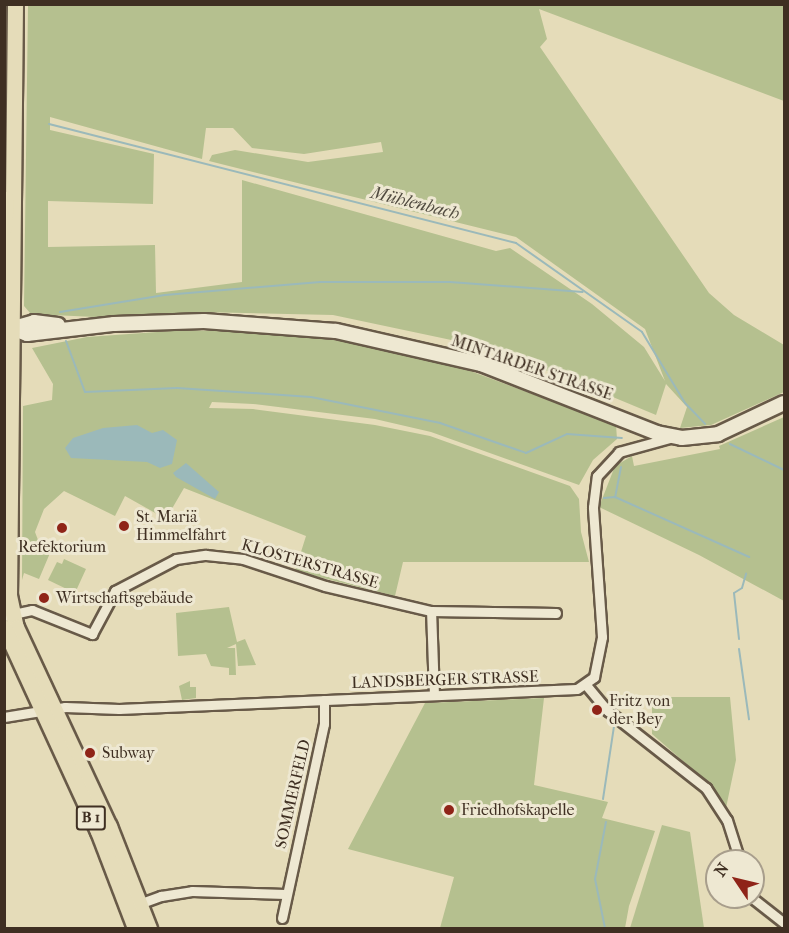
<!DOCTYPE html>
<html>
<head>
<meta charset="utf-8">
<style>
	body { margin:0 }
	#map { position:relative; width:789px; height:933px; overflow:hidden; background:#e5dcb9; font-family:"IM FELL French Canon",serif }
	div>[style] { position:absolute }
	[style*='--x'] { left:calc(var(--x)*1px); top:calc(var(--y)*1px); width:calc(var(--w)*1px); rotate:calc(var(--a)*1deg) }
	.green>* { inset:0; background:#b5c08f }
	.water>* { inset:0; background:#9bb9ba }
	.stream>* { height:2px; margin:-1px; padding:0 1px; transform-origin:1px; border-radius:1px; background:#9bb9ba }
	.roads { filter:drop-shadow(2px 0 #685a48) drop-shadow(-2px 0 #685a48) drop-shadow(0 2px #685a48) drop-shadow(0 -2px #685a48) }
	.minor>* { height:9px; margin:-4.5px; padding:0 4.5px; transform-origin:4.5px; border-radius:4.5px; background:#eee8d2 }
	.secondary>* { height:14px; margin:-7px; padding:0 7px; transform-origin:7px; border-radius:7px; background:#eee8d2 }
	.primary>* { height:15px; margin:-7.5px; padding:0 7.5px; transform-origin:7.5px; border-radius:7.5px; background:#e5dcb9 }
	.dots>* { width:16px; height:16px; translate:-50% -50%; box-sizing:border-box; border:3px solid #eee8d2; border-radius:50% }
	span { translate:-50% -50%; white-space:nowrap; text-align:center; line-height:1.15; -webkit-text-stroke:6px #eee8d2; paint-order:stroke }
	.shield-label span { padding:2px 4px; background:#eee8d2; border:2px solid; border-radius:4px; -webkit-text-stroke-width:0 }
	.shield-label { font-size:15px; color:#3f2f22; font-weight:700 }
	.street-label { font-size:16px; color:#3f2f22 }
	.poi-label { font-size:16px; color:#3f2f22 }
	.left { translate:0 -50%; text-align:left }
	.water-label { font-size:18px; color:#514b40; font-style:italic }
	.frame { position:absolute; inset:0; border:6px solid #3f2f22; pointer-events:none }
	.north { position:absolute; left:705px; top:849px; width:60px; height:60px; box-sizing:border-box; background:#eee8d2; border:2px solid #a89e8c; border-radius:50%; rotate:305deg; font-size:16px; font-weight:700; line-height:24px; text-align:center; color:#3f2f22 }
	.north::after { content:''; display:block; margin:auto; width:21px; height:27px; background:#8f2418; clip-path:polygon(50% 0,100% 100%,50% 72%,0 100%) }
</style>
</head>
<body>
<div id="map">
	<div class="green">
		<i style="clip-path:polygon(evenodd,28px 5px,784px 5px,784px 101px,539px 9px,547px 39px,540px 47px,709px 293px,734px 315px,784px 345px,784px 392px,711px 425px,680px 428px,687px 407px,666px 384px,656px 415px,560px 375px,456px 341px,333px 315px,200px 312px,95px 317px,31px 314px,24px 306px,28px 5px,50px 117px,202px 159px,206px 128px,233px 128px,252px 148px,304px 154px,381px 142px,383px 152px,308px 162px,235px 150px,212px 155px,209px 161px,516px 237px,645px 329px,665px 381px,644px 347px,592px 304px,510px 248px,496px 251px,242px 180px,242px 282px,156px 293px,155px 245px,48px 247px,48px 201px,153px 204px,154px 154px,50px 130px,50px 117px)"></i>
		<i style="clip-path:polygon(185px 330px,273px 333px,351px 342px,457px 366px,616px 425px,617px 439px,593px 460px,579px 485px,431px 432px,375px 419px,253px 404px,212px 402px,209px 408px,253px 409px,375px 425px,430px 436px,570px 486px,579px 499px,581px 532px,589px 562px,403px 562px,395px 596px,295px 571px,306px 536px,184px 488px,166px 519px,125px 496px,115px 516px,64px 491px,44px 509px,35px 532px,38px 540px,53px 546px,39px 579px,24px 573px,22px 580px,23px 406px,52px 400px,53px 384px,32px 348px,87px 337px)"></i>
		<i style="clip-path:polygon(784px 417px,784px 601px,699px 555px,599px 507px,615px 466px,632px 456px,634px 466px,720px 449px,719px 446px)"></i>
		<i style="clip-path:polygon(64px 559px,86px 569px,75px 593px,48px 580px,57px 562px,62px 564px)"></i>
		<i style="clip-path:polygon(229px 607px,237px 642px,245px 639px,256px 665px,238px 666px,236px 644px,227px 648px,235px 648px,236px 675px,229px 675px,229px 668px,211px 666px,206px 654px,178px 656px,176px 613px)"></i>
		<i style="clip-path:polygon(190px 681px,190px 687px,196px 687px,196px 698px,182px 700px,179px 686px)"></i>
		<i style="clip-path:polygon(652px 697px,730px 697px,736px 760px,726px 808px,707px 782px,652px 734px)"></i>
		<i style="clip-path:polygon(544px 698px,534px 785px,608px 802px,602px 818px,655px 831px,629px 906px,625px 928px,440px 928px,454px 877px,348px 849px,425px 703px)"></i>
		<i style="clip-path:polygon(662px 825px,690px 832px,704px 928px,630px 928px)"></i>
	</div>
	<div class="water">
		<i style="clip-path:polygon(137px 425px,152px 433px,163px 430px,177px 440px,172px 464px,160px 468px,147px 462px,71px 458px,65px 448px,73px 438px,103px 428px)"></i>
		<i style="clip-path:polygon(186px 463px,219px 492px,215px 499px,176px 477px,173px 473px)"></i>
	</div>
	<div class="stream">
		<i style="--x:49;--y:124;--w:482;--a:14.3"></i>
		<i style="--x:516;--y:243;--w:154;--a:35.2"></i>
		<i style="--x:642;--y:332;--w:83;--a:58.8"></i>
		<i style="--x:685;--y:403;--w:29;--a:46"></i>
		<i style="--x:60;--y:312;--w:106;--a:-9.2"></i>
		<i style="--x:165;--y:295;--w:156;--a:-4.8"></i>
		<i style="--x:320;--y:282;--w:130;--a:0"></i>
		<i style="--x:450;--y:282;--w:133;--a:4.3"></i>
		<i style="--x:66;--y:341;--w:54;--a:69.6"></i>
		<i style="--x:85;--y:392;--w:92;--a:-2.5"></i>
		<i style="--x:177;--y:388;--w:134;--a:3.8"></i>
		<i style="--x:311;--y:397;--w:132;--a:11.4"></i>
		<i style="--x:440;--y:423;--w:91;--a:19.2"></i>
		<i style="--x:526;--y:453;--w:45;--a:-24.9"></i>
		<i style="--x:567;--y:434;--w:55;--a:4.2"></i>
		<i style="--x:730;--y:444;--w:60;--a:25.7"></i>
		<i style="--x:621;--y:467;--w:31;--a:101"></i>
		<i style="--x:615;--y:497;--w:147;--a:24.1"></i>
		<i style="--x:604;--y:498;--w:11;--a:-5"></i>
		<i style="--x:739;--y:639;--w:46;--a:-96.2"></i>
		<i style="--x:734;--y:593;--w:9;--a:-32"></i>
		<i style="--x:742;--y:588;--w:15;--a:-74"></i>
		<i style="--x:739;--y:649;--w:71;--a:81.9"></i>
		<i style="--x:603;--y:799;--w:74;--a:-81.4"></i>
		<i style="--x:605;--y:928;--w:50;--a:-101.5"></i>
		<i style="--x:595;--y:879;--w:58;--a:-79.1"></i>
	</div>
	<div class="roads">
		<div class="minor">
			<i style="--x:4;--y:616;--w:29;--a:-12"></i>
			<i style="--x:32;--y:610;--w:65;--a:21.8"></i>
			<i style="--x:92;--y:634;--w:49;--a:-61.9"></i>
			<i style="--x:115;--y:591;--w:69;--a:-27.7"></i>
			<i style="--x:176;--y:559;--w:30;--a:-8"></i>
			<i style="--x:206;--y:555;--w:37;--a:6"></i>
			<i style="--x:243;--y:559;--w:86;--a:18.2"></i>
			<i style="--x:325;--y:586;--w:109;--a:13.3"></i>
			<i style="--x:586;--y:685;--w:34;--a:50"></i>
			<i style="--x:608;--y:711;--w:125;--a:38.2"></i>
			<i style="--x:706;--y:788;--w:38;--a:57"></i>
			<i style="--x:727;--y:820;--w:43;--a:72.4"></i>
			<i style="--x:434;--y:695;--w:84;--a:-92"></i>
			<i style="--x:431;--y:611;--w:125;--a:0.9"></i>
			<i style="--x:4;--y:717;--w:62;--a:-9.3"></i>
			<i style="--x:65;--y:707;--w:54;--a:2.1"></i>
			<i style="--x:119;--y:709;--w:458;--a:-2.5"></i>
			<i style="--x:577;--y:689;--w:21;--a:-35"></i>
			<i style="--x:594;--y:677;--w:41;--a:-78.7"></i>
			<i style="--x:602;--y:637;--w:130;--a:-94"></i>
			<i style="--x:593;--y:507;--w:31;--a:-83"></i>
			<i style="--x:597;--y:476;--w:33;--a:-47"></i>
			<i style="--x:619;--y:452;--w:53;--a:-15.4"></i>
			<i style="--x:751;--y:897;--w:42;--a:38.2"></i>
			<i style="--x:136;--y:905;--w:27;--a:-20"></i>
			<i style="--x:161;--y:896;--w:31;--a:-9"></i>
			<i style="--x:192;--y:891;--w:93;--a:1.8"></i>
			<i style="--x:282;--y:918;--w:198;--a:-77.8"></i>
			<i style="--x:324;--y:724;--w:24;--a:-90"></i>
		</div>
		<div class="secondary">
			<i style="--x:10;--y:329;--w:25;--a:-16"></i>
			<i style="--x:34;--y:322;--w:24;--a:7"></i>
			<i style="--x:14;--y:329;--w:14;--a:21"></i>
			<i style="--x:27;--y:334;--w:88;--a:-6.6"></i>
			<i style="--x:114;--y:324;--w:90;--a:-1.9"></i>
			<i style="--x:204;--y:321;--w:132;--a:4.3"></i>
			<i style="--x:336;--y:331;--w:149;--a:12.8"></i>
			<i style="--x:481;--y:364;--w:189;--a:21.4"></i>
			<i style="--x:657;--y:433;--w:25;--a:11"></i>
			<i style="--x:682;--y:438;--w:36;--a:-6"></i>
			<i style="--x:718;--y:434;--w:73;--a:-25.2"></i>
		</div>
		<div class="primary">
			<i style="--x:15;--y:4;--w:591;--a:90.58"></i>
			<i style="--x:9;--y:595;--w:33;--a:78"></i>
			<i style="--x:16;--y:627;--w:220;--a:65"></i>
			<i style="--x:109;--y:826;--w:110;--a:68.6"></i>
			<i style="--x:4;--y:228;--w:29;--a:-86"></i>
			<i style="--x:4;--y:627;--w:225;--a:65.3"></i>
			<i style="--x:98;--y:831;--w:104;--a:69.1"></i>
		</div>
	</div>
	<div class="dots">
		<i style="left:124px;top:526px;background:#8f2418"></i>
		<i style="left:62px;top:528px;background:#8f2418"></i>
		<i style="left:44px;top:598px;background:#8f2418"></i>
		<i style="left:597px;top:710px;background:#8f2418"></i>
		<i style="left:90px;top:753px;background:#8f2418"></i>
		<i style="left:449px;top:810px;background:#8f2418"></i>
	</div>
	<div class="shield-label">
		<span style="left:91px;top:818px">B 1</span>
	</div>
	<div class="street-label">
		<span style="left:532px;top:368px;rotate:19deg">MINTARDER STRASSE</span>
		<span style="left:310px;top:564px;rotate:16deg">KLOSTERSTRASSE</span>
		<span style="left:445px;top:680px;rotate:-2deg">LANDSBERGER STRASSE</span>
		<span style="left:293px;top:794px;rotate:-77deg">SOMMERFELD</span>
	</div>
	<div class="poi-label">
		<span class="left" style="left:136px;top:526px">St. Mariä<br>Himmelfahrt</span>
		<span style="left:62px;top:547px">Refektorium</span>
		<span class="left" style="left:56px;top:598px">Wirtschaftsgebäude</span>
		<span class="left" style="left:609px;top:710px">Fritz von<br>der Bey</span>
		<span class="left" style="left:102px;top:753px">Subway</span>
		<span class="left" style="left:461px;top:810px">Friedhofskapelle</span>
	</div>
	<div class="water-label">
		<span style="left:415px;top:204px;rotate:14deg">Mühlenbach</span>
	</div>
	<div class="frame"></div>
	<div class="north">N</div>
</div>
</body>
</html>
